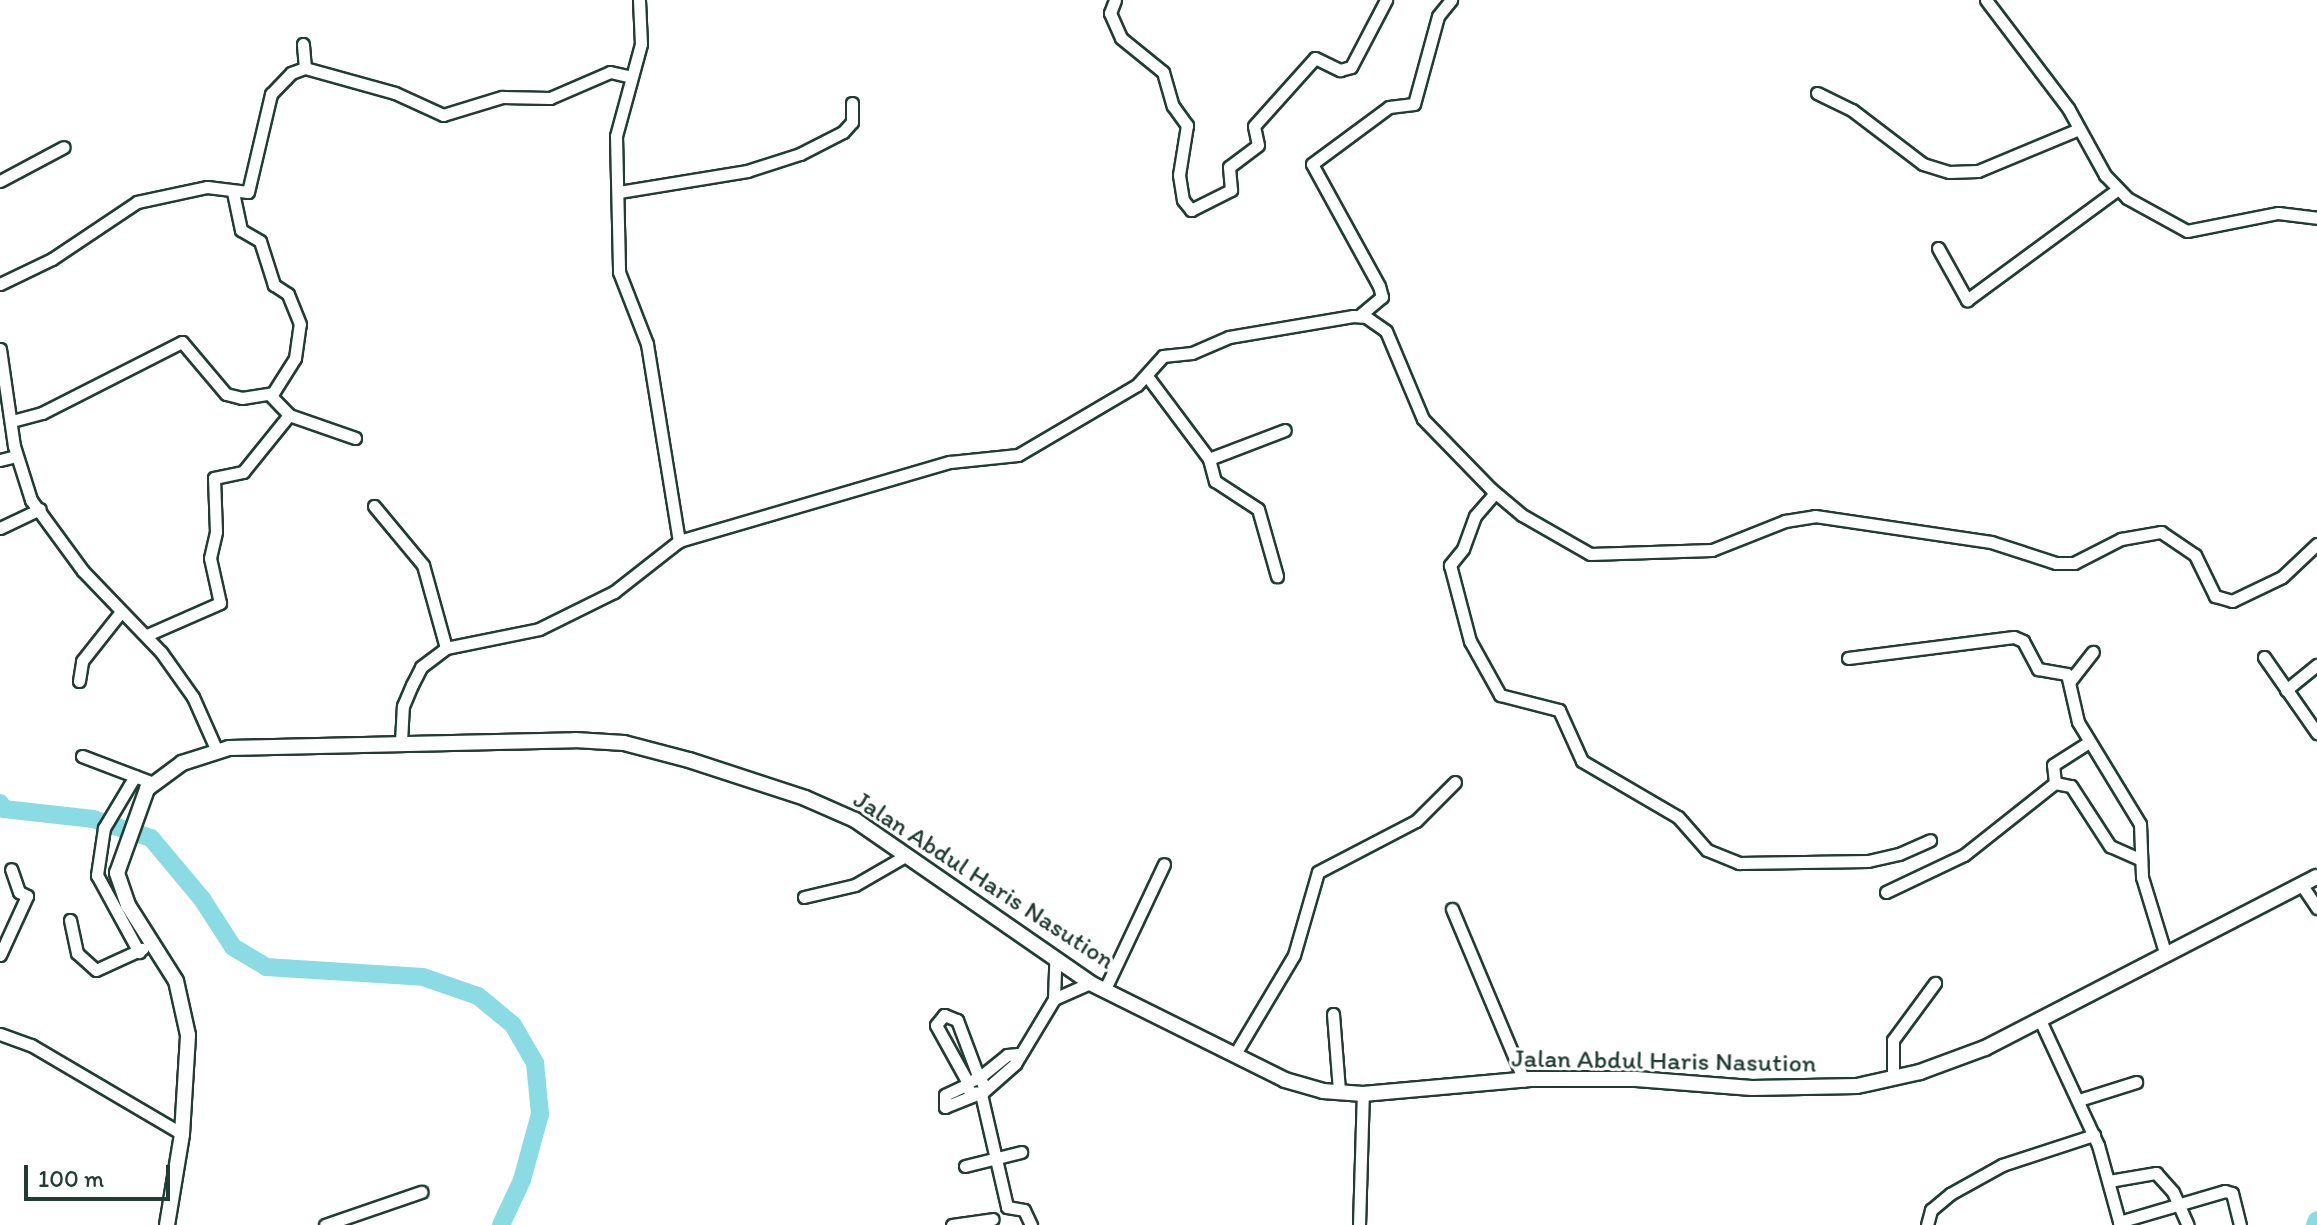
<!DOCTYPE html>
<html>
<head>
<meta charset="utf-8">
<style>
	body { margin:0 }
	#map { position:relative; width:2317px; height:1225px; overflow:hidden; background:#fff; font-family:Itim,sans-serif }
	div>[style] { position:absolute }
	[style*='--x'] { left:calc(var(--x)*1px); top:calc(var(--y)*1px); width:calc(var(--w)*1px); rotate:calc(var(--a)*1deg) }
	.river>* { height:18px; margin:-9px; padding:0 9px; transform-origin:9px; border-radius:9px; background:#8adbe4 }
	.roads { filter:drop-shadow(2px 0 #1f3d34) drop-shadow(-2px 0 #1f3d34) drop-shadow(0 2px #1f3d34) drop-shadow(0 -2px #1f3d34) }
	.minor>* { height:11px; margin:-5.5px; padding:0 5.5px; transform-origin:5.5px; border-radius:5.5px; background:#fff }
	.major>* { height:14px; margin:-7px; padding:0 7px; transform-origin:7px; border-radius:7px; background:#fff }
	span { translate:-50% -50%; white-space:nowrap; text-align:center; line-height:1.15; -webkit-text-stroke:6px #fff; paint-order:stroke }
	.street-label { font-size:26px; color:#1f3d34 }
	.scale { position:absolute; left:24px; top:1165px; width:146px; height:36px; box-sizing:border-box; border:4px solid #1f3d34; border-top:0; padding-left:10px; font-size:24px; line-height:28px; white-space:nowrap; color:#1f3d34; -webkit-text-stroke:6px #fff; paint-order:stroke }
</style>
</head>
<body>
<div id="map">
	<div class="river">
		<i style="--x:0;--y:803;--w:7;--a:56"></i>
		<i style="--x:4;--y:809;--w:90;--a:6.4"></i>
		<i style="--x:93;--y:819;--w:61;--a:18.1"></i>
		<i style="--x:151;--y:838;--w:80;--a:50.1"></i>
		<i style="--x:202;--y:899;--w:57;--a:57.1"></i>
		<i style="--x:233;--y:947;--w:39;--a:31"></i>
		<i style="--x:266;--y:967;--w:157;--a:3.6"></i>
		<i style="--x:423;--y:977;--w:58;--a:19.1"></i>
		<i style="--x:478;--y:996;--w:45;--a:39.6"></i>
		<i style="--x:513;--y:1025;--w:44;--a:59.9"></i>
		<i style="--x:535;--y:1063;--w:51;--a:84.4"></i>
		<i style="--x:540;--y:1114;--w:68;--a:105.3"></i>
		<i style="--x:522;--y:1180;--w:50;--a:115"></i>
		<i style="--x:2315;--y:1225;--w:5;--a:-68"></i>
	</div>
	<div class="roads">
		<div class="minor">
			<i style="--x:639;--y:0;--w:44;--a:87.4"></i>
			<i style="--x:641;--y:44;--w:95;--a:105.2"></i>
			<i style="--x:616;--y:136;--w:136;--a:88.7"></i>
			<i style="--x:619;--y:272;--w:77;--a:68.7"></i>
			<i style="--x:647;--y:344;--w:200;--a:80.8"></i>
			<i style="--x:1115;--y:0;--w:14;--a:111"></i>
			<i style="--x:1110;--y:13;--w:27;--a:66"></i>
			<i style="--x:1121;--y:38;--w:54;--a:39"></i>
			<i style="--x:1163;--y:72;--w:35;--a:74"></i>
			<i style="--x:1173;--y:106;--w:24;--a:54"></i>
			<i style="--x:1187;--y:125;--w:51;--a:99.1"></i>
			<i style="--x:1179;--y:175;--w:25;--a:81"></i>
			<i style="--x:1183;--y:200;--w:13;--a:51"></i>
			<i style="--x:1191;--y:210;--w:45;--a:-26.6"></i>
			<i style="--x:1231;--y:190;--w:23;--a:-95"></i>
			<i style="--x:1229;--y:167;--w:36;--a:-37"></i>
			<i style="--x:1258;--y:145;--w:19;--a:-102"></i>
			<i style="--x:1254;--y:126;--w:91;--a:-48.1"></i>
			<i style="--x:1315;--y:58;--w:28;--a:26"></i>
			<i style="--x:1340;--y:70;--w:11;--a:-15"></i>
			<i style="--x:1351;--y:67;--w:76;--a:-62.4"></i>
			<i style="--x:1986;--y:0;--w:136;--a:52.8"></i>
			<i style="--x:2068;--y:108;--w:77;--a:61.1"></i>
			<i style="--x:2105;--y:175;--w:32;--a:46"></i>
			<i style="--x:2127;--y:198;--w:68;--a:28.8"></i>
			<i style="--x:2187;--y:231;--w:93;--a:-11.2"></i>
			<i style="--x:2278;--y:213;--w:39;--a:7"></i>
			<i style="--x:305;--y:68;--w:93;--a:15.5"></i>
			<i style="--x:395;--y:93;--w:53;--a:24.6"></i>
			<i style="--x:443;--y:115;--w:62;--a:-17"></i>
			<i style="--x:502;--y:97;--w:48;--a:1.2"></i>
			<i style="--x:550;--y:98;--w:65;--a:-23.4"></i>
			<i style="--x:610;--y:72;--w:22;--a:13"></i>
			<i style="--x:1817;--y:93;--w:39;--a:26"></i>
			<i style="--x:1852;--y:110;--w:89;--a:37.3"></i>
			<i style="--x:1923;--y:164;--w:27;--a:17"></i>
			<i style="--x:1949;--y:172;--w:29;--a:-2"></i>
			<i style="--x:1978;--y:171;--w:109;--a:-22.6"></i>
			<i style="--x:0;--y:181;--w:72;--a:-28"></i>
			<i style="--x:619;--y:192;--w:130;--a:-9.3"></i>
			<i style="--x:747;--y:171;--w:56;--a:-17.8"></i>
			<i style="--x:800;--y:154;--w:48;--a:-27.1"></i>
			<i style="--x:843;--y:132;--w:13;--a:-48"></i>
			<i style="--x:852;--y:122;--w:19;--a:-90"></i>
			<i style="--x:1938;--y:248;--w:60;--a:60.9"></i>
			<i style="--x:1967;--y:300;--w:187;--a:-36.3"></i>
			<i style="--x:0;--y:284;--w:58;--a:-25.7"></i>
			<i style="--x:52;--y:259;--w:102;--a:-33.8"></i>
			<i style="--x:137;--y:202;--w:72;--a:-12.1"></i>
			<i style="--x:207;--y:187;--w:41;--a:7"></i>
			<i style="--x:248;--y:192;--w:101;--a:-76.8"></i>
			<i style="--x:271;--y:94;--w:29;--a:-46"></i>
			<i style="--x:291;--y:73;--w:15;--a:-20"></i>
			<i style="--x:305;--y:68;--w:24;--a:-95"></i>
			<i style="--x:1359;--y:316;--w:30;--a:-40"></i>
			<i style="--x:1382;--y:297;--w:11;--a:-105"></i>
			<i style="--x:1379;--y:286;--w:139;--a:-118.8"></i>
			<i style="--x:1312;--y:164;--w:96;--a:-36.5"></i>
			<i style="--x:1389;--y:107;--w:25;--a:-7"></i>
			<i style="--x:1414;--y:104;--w:91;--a:-74.7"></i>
			<i style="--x:1438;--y:16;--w:21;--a:-51"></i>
			<i style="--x:0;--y:349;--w:98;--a:81.8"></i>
			<i style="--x:14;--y:446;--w:57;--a:72.5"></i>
			<i style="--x:31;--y:500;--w:88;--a:53.8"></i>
			<i style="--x:83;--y:571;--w:112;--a:46.1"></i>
			<i style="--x:161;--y:652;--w:55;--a:54.6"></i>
			<i style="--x:193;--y:697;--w:59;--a:66"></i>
			<i style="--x:1147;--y:376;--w:104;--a:53.2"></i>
			<i style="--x:1209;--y:459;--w:23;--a:75"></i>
			<i style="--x:1215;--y:481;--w:51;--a:33.1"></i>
			<i style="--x:1258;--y:509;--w:70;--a:74.2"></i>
			<i style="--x:270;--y:395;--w:28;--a:46"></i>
			<i style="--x:12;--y:421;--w:31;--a:-15"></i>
			<i style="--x:42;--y:413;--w:157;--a:-26.9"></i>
			<i style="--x:182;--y:342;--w:68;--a:49.8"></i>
			<i style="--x:226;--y:394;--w:16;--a:14"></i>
			<i style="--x:242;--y:398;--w:31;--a:-9"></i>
			<i style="--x:273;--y:393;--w:41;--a:-57.8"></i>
			<i style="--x:295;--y:358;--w:34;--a:-82"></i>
			<i style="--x:300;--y:324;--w:32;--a:-112"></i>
			<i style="--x:288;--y:294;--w:17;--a:-147"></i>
			<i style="--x:274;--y:285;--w:46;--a:-107.7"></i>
			<i style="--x:260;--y:241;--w:22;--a:-150"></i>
			<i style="--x:241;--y:230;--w:40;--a:-102"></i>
			<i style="--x:1209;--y:459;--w:81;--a:-20.9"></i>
			<i style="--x:0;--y:460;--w:16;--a:-14"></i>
			<i style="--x:1495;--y:493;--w:30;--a:131"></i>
			<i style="--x:1475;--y:516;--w:35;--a:110"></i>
			<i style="--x:1463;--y:549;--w:21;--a:129"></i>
			<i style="--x:1450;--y:565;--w:79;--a:75.3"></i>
			<i style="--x:1470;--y:641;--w:62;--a:60.9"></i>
			<i style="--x:1500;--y:695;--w:61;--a:14.3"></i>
			<i style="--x:1559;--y:710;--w:56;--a:65.7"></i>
			<i style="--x:1582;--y:761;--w:111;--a:30.3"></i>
			<i style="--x:1678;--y:817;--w:44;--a:48.7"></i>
			<i style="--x:1707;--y:850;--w:35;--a:22"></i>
			<i style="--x:1739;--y:863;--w:129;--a:-0.9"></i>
			<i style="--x:1868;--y:861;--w:32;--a:-13"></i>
			<i style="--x:1899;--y:854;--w:34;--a:-24"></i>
			<i style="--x:374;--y:506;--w:77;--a:50.3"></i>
			<i style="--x:423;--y:565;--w:86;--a:74.5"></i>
			<i style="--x:0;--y:528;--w:44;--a:-25.4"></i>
			<i style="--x:147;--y:635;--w:80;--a:-23.7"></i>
			<i style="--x:220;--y:603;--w:46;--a:-102.5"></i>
			<i style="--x:210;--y:558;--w:27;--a:-77"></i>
			<i style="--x:216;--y:532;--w:54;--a:-92.1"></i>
			<i style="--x:214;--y:478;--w:30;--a:-12"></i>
			<i style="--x:243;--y:472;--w:73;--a:-51.1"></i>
			<i style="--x:289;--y:415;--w:70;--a:19.2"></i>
			<i style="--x:2264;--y:657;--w:93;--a:55.1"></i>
			<i style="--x:1848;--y:658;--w:167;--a:-7.2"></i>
			<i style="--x:2014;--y:637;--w:10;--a:24"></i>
			<i style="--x:2023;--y:641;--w:32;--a:62"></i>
			<i style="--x:2038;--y:669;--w:29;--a:10"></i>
			<i style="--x:2067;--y:674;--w:49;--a:77.1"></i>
			<i style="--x:2078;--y:722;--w:119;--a:58.7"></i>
			<i style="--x:2140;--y:824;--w:53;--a:87.8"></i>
			<i style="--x:2142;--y:877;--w:78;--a:73"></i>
			<i style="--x:79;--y:681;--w:20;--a:-81"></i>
			<i style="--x:82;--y:661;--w:61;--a:-51.6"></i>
			<i style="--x:2070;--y:681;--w:37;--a:-52"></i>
			<i style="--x:2286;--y:690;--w:40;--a:-39"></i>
			<i style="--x:401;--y:742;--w:36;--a:-87"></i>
			<i style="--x:403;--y:706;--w:23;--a:-67"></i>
			<i style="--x:412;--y:685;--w:20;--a:-63"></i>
			<i style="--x:421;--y:667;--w:31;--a:-37"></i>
			<i style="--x:446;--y:648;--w:95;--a:-11.5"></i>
			<i style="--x:539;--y:629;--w:84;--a:-26.3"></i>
			<i style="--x:614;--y:592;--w:83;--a:-38.1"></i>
			<i style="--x:679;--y:541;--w:282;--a:-16.3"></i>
			<i style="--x:950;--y:462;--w:68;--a:-5.9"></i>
			<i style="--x:1018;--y:455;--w:138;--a:-30.5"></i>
			<i style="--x:1137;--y:385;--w:39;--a:-48"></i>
			<i style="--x:1163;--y:356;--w:29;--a:-6"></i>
			<i style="--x:1192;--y:353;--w:40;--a:-23.4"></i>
			<i style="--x:1229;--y:337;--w:126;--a:-9.6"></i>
			<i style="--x:1353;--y:316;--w:13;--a:4"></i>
			<i style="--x:1366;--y:317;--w:24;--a:35"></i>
			<i style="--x:1386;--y:331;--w:95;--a:67.2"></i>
			<i style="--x:1423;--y:419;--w:98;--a:45.8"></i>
			<i style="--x:1491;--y:489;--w:40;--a:40"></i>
			<i style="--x:1522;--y:515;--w:78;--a:29.8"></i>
			<i style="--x:1590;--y:554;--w:122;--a:-1.9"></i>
			<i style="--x:1712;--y:550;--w:79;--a:-21.7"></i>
			<i style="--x:1785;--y:521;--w:30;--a:-9"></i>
			<i style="--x:1815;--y:516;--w:178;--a:8.4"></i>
			<i style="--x:1991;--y:542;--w:68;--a:17.9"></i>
			<i style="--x:2056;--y:563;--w:18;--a:0"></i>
			<i style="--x:2074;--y:563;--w:53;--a:-27.1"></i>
			<i style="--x:2121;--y:539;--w:41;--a:-9.9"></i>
			<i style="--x:2161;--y:532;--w:41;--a:34.1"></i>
			<i style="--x:2195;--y:555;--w:46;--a:64"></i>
			<i style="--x:2215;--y:596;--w:18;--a:16"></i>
			<i style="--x:2232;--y:601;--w:55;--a:-25.6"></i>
			<i style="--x:2282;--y:577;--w:48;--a:-43.3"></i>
			<i style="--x:82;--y:756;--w:76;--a:20.8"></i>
			<i style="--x:135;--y:776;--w:61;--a:120.8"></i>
			<i style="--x:104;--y:828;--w:48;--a:98.5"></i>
			<i style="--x:97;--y:875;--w:88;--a:61.4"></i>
			<i style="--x:2055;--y:783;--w:16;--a:11"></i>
			<i style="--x:2071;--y:786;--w:72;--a:57"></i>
			<i style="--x:2110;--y:846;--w:34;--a:24"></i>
			<i style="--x:2301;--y:884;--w:29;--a:56"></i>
			<i style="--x:1886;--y:892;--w:86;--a:-25.4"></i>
			<i style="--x:1964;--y:855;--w:116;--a:-38.4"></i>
			<i style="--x:2055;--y:783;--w:18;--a:-96"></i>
			<i style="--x:2053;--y:765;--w:43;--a:-32.6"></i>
			<i style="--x:804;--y:897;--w:52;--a:-13.2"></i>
			<i style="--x:855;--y:885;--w:58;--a:-30.1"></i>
			<i style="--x:1452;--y:909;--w:186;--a:67.2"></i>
			<i style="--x:70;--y:920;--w:34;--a:78"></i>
			<i style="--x:77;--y:953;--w:25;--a:42"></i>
			<i style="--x:96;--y:970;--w:51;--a:-24.5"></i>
			<i style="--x:0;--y:955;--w:65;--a:-65.4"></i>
			<i style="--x:27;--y:896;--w:9;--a:-153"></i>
			<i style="--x:19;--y:892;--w:24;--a:-109"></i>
			<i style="--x:1105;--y:989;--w:138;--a:-64.7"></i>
			<i style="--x:1054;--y:999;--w:38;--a:-88"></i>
			<i style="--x:1333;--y:1014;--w:77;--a:85.5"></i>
			<i style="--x:2039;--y:1018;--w:140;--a:65.1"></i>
			<i style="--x:2098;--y:1145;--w:83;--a:74.6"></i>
			<i style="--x:0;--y:1034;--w:33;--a:20"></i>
			<i style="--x:31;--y:1045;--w:175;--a:30.5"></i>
			<i style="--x:1235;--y:1054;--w:115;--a:-59.2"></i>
			<i style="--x:1294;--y:955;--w:86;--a:-73.9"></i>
			<i style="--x:1318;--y:872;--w:110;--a:-27.5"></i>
			<i style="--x:1416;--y:821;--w:55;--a:-45"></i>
			<i style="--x:980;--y:1077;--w:35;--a:-39"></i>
			<i style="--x:1007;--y:1055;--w:11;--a:-5"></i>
			<i style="--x:1893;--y:1077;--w:37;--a:-90"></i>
			<i style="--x:1893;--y:1040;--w:71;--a:-53.6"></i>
			<i style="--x:967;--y:1081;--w:64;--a:-119"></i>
			<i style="--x:936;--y:1025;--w:13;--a:-51"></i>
			<i style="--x:944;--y:1015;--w:14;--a:21"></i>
			<i style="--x:957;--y:1020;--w:60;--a:69.4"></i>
			<i style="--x:966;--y:1085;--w:23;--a:155"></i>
			<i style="--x:945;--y:1095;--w:12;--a:90"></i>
			<i style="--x:945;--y:1107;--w:31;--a:-22"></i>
			<i style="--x:985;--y:1089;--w:13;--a:-113"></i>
			<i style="--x:980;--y:1077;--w:15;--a:157"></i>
			<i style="--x:966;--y:1083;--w:11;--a:68"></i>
			<i style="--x:970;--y:1093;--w:13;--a:-4"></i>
			<i style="--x:983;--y:1092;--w:43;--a:-41.2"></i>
			<i style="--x:1015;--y:1064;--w:76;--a:-59"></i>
			<i style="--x:1054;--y:999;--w:39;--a:-24"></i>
			<i style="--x:981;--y:1094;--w:116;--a:77"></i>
			<i style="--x:1007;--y:1207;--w:17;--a:10"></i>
			<i style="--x:1024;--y:1210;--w:17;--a:65"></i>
			<i style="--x:2079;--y:1100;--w:60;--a:-17.5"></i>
			<i style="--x:965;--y:1166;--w:58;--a:-14"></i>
			<i style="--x:2109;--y:1181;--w:48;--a:-9.7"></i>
			<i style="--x:2156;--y:1173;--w:25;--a:48"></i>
			<i style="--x:2173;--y:1192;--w:36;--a:66"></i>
			<i style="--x:2119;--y:1222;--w:110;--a:-16.3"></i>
			<i style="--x:2225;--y:1191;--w:7;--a:16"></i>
			<i style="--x:2232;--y:1193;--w:33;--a:76"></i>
			<i style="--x:325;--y:1225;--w:102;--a:-19"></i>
			<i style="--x:952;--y:1225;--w:41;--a:-8.3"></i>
			<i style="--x:1359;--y:1225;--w:131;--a:-88.3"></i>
			<i style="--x:1927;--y:1225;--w:16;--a:-75"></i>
			<i style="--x:1931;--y:1210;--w:25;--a:-40"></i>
			<i style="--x:1950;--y:1194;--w:60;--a:-29.1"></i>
			<i style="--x:2002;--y:1165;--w:97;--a:-18.1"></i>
		</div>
		<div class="major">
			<i style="--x:167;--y:1225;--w:92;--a:-80.6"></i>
			<i style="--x:182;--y:1134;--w:99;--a:-86.5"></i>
			<i style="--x:188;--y:1035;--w:55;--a:-102.5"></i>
			<i style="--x:176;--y:981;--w:90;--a:-122.3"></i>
			<i style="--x:128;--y:905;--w:34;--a:-109"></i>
			<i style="--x:117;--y:873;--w:89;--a:-70.3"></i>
			<i style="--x:147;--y:789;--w:44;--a:-36.6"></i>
			<i style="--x:182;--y:763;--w:49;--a:-17.7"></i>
			<i style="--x:229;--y:748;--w:346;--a:-1.3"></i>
			<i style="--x:575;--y:740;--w:49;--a:3.5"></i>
			<i style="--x:624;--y:743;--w:67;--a:14.7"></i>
			<i style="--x:689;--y:760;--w:122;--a:18.1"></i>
			<i style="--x:805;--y:798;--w:55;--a:23.7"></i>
			<i style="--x:855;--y:820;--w:286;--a:34.7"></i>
			<i style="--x:1090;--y:983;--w:218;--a:26.4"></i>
			<i style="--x:1285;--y:1080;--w:40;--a:16"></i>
			<i style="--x:1323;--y:1091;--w:40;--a:4.3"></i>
			<i style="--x:1363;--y:1094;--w:168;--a:-5.1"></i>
			<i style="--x:1530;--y:1079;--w:106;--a:0"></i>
			<i style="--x:1636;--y:1079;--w:116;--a:4.4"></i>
			<i style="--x:1752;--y:1088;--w:105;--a:-1.1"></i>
			<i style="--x:1857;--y:1086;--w:65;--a:-12.5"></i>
			<i style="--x:1920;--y:1072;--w:69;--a:-20.3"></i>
			<i style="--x:1985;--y:1048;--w:373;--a:-27.3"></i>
		</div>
	</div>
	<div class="street-label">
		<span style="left:984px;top:880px;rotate:33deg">Jalan Abdul Haris Nasution</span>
		<span style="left:1664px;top:1061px;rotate:1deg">Jalan Abdul Haris Nasution</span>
	</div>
	<div class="scale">100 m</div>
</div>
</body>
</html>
